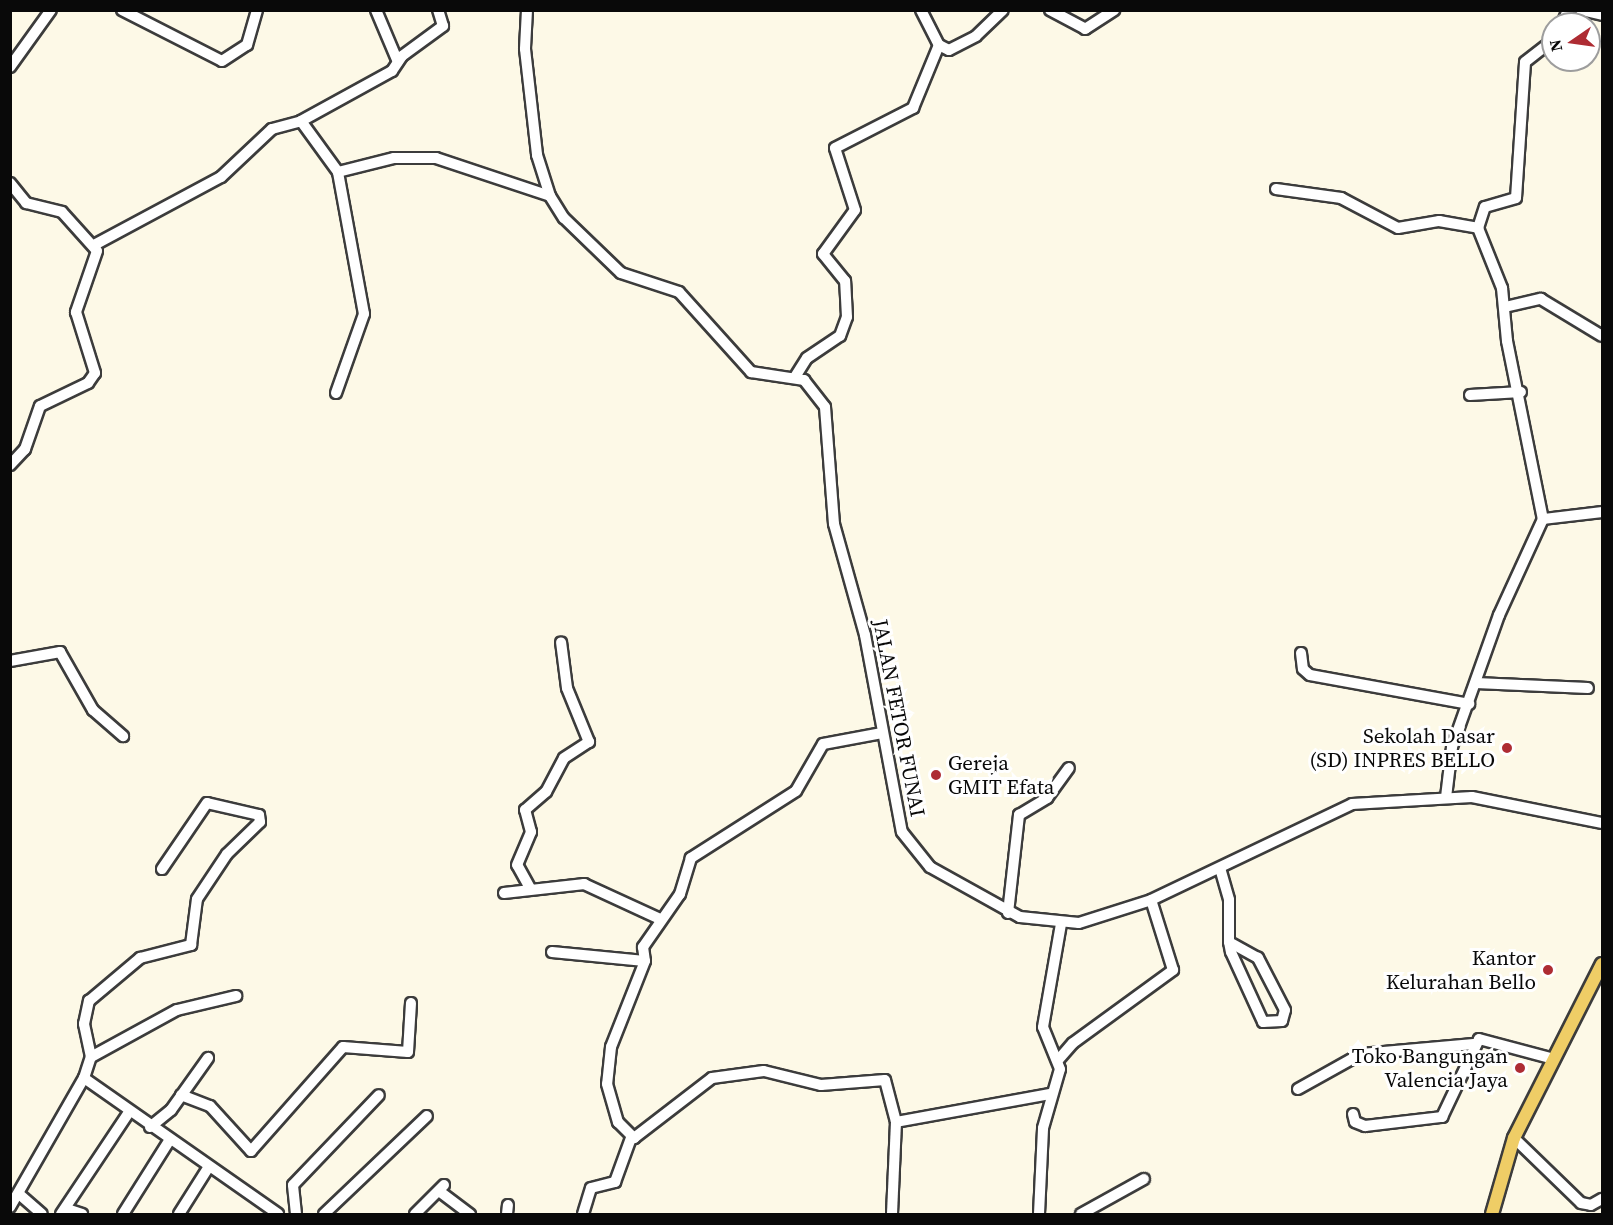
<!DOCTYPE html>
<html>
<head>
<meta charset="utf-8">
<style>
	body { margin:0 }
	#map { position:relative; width:1613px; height:1225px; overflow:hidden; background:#fdf9e7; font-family:"Source Serif 4",serif }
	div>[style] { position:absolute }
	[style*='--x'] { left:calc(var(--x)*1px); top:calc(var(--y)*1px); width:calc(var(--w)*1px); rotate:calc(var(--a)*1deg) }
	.roads { filter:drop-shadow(2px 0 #3c3c3c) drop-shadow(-2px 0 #3c3c3c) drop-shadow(0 2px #3c3c3c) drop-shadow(0 -2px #3c3c3c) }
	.minor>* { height:10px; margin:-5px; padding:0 5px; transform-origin:5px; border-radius:5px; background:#fff }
	.major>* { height:12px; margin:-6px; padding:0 6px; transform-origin:6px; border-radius:6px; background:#efcd66 }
	.dots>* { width:16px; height:16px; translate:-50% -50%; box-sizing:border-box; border:3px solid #fff; border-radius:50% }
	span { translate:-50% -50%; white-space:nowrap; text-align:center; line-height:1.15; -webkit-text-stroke:6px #fff; paint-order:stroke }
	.street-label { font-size:21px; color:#090909 }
	.poi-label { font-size:21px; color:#090909 }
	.right { translate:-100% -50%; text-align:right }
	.left { translate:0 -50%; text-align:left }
	.frame { position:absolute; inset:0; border:12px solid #090909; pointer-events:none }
	.north { position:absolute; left:1541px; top:12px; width:60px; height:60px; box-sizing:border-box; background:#fff; border:2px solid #9d9d9d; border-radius:50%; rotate:257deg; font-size:16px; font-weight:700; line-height:24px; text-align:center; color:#090909 }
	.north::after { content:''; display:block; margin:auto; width:21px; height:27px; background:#ae2c33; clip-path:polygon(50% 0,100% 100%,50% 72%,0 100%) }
</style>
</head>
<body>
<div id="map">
	<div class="roads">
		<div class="minor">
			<i style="--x:122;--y:10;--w:112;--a:27"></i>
			<i style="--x:222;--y:61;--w:30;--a:-33"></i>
			<i style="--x:247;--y:45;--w:36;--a:-74"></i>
			<i style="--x:376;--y:10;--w:56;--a:67.1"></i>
			<i style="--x:527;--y:10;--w:39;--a:93"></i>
			<i style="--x:525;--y:49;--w:107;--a:83.5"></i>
			<i style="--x:537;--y:155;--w:43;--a:72.4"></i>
			<i style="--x:550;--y:196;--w:26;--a:58"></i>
			<i style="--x:564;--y:218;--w:79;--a:44"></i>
			<i style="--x:621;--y:273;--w:61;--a:18.1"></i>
			<i style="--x:679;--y:292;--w:108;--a:48"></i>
			<i style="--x:751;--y:372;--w:54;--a:8.6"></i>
			<i style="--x:804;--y:380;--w:34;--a:52"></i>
			<i style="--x:825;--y:407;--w:117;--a:85.6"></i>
			<i style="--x:834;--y:524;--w:115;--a:74.4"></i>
			<i style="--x:865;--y:635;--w:200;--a:79.4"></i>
			<i style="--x:902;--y:832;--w:45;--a:51.3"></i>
			<i style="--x:930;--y:867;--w:103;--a:29.1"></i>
			<i style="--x:1020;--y:917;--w:59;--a:5.8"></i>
			<i style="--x:1079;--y:923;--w:76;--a:-17.7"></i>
			<i style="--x:1151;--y:900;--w:223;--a:-25.5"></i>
			<i style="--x:1352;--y:804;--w:120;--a:-3.3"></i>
			<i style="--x:1472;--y:797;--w:133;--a:11.3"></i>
			<i style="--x:921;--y:10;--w:39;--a:63"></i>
			<i style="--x:939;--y:45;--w:11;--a:27"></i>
			<i style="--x:949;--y:50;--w:30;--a:-27"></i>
			<i style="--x:976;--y:36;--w:37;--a:-44"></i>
			<i style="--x:1050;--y:10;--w:40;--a:28"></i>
			<i style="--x:1085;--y:29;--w:35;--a:-33"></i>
			<i style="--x:1581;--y:10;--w:22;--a:13"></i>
			<i style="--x:1562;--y:24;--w:15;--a:-67"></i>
			<i style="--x:10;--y:67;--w:70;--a:-54.3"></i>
			<i style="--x:301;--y:121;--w:63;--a:54"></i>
			<i style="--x:338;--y:172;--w:58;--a:-14"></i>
			<i style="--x:394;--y:158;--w:42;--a:0"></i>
			<i style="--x:436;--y:158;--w:120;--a:18.4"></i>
			<i style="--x:10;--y:183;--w:26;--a:51"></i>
			<i style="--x:26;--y:203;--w:37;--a:14"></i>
			<i style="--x:62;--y:212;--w:52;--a:48.1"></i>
			<i style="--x:97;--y:251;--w:65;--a:109"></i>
			<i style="--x:76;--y:312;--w:64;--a:72.7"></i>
			<i style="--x:95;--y:373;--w:12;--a:125"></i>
			<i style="--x:88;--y:383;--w:53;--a:154.4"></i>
			<i style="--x:40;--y:406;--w:46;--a:109.2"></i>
			<i style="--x:25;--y:449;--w:22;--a:133"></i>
			<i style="--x:1276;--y:189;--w:66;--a:7.9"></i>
			<i style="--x:1341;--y:198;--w:64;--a:27.8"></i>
			<i style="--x:1398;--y:228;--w:42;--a:-9.7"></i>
			<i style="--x:1439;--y:221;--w:40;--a:10"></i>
			<i style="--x:1478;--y:228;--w:65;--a:68.2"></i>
			<i style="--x:1502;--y:288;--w:53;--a:84.6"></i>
			<i style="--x:1507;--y:341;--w:182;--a:78.6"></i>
			<i style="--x:1543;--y:519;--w:106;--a:114.6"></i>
			<i style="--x:1499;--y:615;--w:140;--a:109.6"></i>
			<i style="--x:1452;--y:747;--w:50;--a:96.8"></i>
			<i style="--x:1478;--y:228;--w:22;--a:-72"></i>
			<i style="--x:1485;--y:207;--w:32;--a:-16"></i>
			<i style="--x:1516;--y:198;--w:136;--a:-86.2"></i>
			<i style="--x:1525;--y:62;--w:36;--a:-38"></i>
			<i style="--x:96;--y:244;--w:142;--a:-28.2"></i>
			<i style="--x:221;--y:177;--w:70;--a:-43.3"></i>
			<i style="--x:272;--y:129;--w:30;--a:-15"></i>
			<i style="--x:301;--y:121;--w:104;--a:-28.8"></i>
			<i style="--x:392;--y:71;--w:18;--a:-56"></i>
			<i style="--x:402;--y:56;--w:51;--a:-36.2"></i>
			<i style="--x:443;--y:26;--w:17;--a:-107"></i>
			<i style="--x:1505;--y:307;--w:37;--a:-13"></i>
			<i style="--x:1541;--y:299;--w:71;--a:31.2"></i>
			<i style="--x:795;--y:377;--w:22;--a:-58"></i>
			<i style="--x:807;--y:358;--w:40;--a:-34"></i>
			<i style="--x:840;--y:336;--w:20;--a:-70"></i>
			<i style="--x:847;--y:317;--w:36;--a:-93"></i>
			<i style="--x:845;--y:281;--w:35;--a:-129"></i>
			<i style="--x:823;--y:254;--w:54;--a:-54"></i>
			<i style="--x:855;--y:210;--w:65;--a:-107.9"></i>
			<i style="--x:835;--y:148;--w:88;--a:-27.1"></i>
			<i style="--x:913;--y:108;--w:68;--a:-67.6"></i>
			<i style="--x:336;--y:393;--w:84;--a:-70.5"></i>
			<i style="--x:364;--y:314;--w:144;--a:-100.4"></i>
			<i style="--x:1470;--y:395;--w:51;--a:-3.4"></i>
			<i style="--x:1543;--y:519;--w:59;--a:-6.8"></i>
			<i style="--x:1301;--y:653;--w:16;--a:83"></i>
			<i style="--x:1303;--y:669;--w:9;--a:41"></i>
			<i style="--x:1310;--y:675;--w:162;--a:10.3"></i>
			<i style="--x:10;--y:661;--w:51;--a:-10.2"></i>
			<i style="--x:60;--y:652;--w:67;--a:60.4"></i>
			<i style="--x:93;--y:710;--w:40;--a:41"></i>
			<i style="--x:1476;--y:683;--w:112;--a:2.6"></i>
			<i style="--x:882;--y:733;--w:60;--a:169.4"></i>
			<i style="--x:823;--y:744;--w:54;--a:119.9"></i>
			<i style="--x:796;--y:791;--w:125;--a:147.5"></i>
			<i style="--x:691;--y:858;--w:38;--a:107"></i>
			<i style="--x:680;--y:894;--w:65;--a:124.9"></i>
			<i style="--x:643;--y:947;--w:14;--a:82"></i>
			<i style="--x:645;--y:961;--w:92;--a:111.6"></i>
			<i style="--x:611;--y:1047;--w:37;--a:96"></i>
			<i style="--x:607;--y:1084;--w:40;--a:74"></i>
			<i style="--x:618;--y:1122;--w:23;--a:45"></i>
			<i style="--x:634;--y:1138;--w:98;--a:-37.6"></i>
			<i style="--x:712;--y:1078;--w:52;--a:-7.7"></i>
			<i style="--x:764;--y:1071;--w:59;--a:13.8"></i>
			<i style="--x:821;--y:1085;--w:64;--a:-4.5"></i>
			<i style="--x:885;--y:1080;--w:43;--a:75.3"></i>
			<i style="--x:896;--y:1122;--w:92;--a:92.5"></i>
			<i style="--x:1220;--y:868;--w:33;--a:74"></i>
			<i style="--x:1229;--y:900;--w:42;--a:90"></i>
			<i style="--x:1229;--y:942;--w:10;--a:79"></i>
			<i style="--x:1231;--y:952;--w:77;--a:65.4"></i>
			<i style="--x:1263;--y:1022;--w:19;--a:-3"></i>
			<i style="--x:1282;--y:1021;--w:11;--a:-75"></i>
			<i style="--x:1285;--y:1010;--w:59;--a:-117.4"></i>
			<i style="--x:1258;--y:958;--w:33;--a:-151"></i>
			<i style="--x:530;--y:888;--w:26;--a:-119"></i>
			<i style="--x:517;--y:865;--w:36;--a:-67"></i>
			<i style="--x:531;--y:832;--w:23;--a:-105"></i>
			<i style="--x:525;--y:810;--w:28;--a:-41"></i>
			<i style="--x:546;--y:792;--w:38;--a:-62"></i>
			<i style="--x:564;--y:758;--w:30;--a:-33"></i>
			<i style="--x:589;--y:742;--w:58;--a:-112.2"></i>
			<i style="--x:567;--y:688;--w:46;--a:-97.4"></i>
			<i style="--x:504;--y:893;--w:81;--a:-6.4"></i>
			<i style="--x:584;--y:884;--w:84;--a:24.7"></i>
			<i style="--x:1008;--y:913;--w:99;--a:-83.6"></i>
			<i style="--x:1019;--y:815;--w:33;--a:-31"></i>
			<i style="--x:1047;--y:798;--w:37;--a:-54"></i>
			<i style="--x:552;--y:952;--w:93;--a:5.5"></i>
			<i style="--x:91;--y:1057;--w:98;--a:-28.7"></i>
			<i style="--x:177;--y:1010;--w:61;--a:-13.3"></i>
			<i style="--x:1059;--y:1059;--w:21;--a:-49"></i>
			<i style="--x:1073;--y:1043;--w:124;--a:-36.1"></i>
			<i style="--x:1173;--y:970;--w:73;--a:-107.4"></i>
			<i style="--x:84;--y:1078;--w:237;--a:35"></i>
			<i style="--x:1298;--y:1089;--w:72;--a:-29.1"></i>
			<i style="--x:1361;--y:1054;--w:113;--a:-5.1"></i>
			<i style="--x:181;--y:1095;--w:31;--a:21"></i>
			<i style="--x:210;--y:1106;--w:61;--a:47.7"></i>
			<i style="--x:251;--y:1151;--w:139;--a:-48.5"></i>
			<i style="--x:343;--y:1047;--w:65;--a:4.4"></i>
			<i style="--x:408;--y:1052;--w:49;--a:-86.5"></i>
			<i style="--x:1353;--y:1114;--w:8;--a:76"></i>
			<i style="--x:1355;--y:1122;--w:11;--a:22"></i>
			<i style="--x:1365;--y:1126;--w:78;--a:-6.7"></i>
			<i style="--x:1442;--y:1117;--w:86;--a:-64.6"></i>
			<i style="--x:1479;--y:1039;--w:78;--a:14.9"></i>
			<i style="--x:896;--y:1122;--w:157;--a:-10.3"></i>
			<i style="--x:150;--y:1127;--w:27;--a:-39"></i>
			<i style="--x:171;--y:1110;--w:64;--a:-54.6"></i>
			<i style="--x:1514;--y:1138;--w:93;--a:44.1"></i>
			<i style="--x:1581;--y:1203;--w:10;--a:11"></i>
			<i style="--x:1591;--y:1205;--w:13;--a:-29"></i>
			<i style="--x:439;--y:1191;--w:39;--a:37"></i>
			<i style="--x:19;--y:1194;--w:30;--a:41"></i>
			<i style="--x:10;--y:1207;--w:149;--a:-60.2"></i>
			<i style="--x:84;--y:1078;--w:22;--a:-72"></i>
			<i style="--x:91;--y:1057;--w:34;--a:-102"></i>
			<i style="--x:84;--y:1024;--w:24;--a:-78"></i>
			<i style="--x:89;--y:1001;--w:67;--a:-40.1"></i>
			<i style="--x:140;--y:958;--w:53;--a:-14.3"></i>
			<i style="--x:191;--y:945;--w:46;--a:-82.6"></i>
			<i style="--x:197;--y:899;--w:54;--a:-56.3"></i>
			<i style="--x:227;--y:854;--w:46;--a:-44.1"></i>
			<i style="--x:260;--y:822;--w:7;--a:-98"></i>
			<i style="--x:259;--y:815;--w:53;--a:-167"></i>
			<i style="--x:207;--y:803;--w:80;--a:124.3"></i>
			<i style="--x:67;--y:1209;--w:16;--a:18"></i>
			<i style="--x:61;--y:1214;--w:123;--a:-56.3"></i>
			<i style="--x:123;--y:1214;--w:86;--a:-57.8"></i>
			<i style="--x:179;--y:1214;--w:54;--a:-57.8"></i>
			<i style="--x:296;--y:1214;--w:29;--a:-96"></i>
			<i style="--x:293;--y:1185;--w:124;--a:-46.3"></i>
			<i style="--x:324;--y:1214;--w:142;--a:-43.6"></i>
			<i style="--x:415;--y:1214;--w:41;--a:-45"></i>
			<i style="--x:507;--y:1214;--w:9;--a:-84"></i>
			<i style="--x:583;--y:1214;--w:27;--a:-73"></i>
			<i style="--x:591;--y:1188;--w:25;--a:-14"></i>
			<i style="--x:615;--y:1182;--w:47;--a:-70"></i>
			<i style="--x:1039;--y:1214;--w:86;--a:-87.3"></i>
			<i style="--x:1043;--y:1128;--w:61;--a:-73.9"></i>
			<i style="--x:1060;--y:1069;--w:45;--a:-112"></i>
			<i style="--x:1043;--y:1027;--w:105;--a:-80.1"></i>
			<i style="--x:1081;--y:1214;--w:72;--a:-29.1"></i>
		</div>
		<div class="major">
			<i style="--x:1492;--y:1214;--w:79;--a:-73.9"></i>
			<i style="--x:1514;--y:1138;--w:195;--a:-63.2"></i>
		</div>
	</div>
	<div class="dots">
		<i style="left:1507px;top:748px;background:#ae2c33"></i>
		<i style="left:936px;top:775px;background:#ae2c33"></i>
		<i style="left:1548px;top:970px;background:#ae2c33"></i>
		<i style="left:1520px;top:1068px;background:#ae2c33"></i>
	</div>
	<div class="street-label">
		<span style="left:899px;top:718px;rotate:79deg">JALAN FETOR FUNAI</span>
	</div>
	<div class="poi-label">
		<span class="right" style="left:1495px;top:748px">Sekolah Dasar<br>(SD) INPRES BELLO</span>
		<span class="left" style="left:948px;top:775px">Gereja<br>GMIT Efata</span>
		<span class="right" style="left:1536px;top:970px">Kantor<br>Kelurahan Bello</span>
		<span class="right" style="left:1508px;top:1068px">Toko Bangungan<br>Valencia Jaya</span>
	</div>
	<div class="frame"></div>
	<div class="north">N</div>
</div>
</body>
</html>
